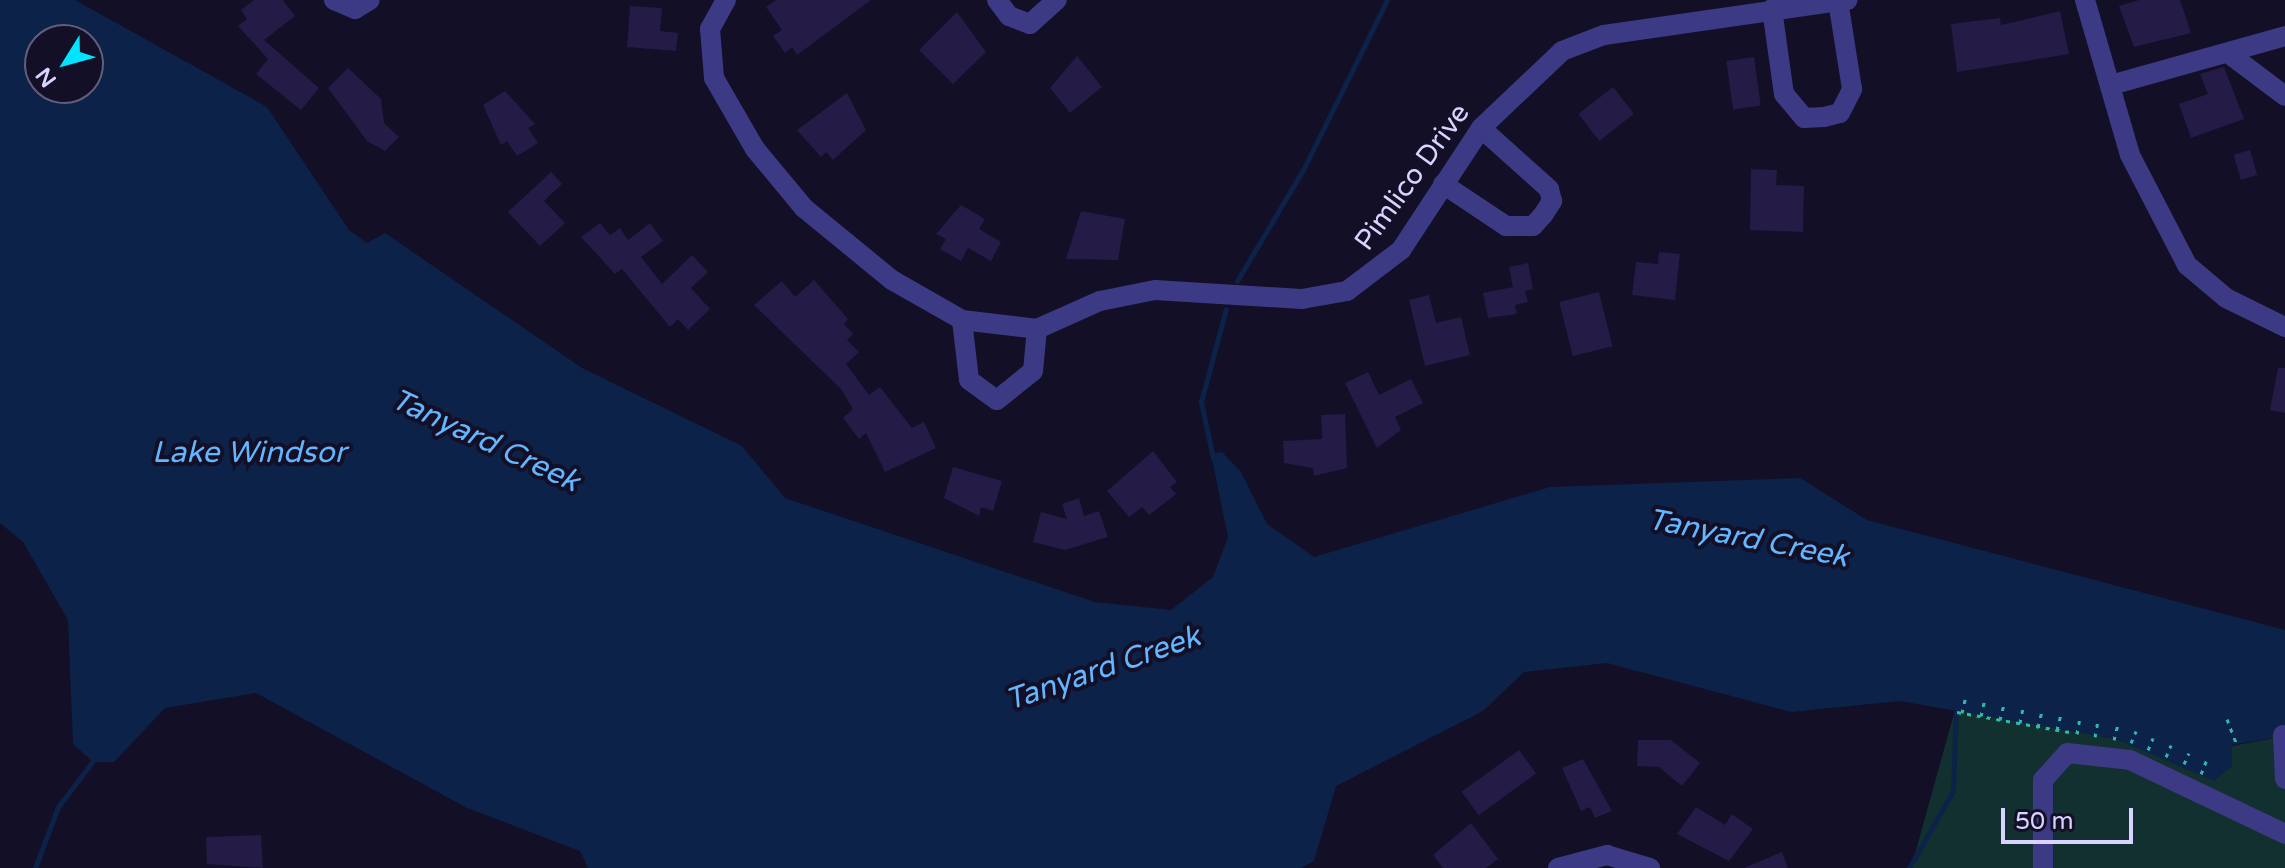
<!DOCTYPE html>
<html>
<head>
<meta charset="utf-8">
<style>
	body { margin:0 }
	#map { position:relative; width:2285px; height:868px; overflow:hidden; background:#130f26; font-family:"Varela Round",sans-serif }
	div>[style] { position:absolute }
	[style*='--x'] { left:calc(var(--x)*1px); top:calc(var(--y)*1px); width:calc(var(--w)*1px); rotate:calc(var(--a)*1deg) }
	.green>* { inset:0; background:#12302f }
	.water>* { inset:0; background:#0c2248 }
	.stream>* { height:5px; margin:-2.5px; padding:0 2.5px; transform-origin:2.5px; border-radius:2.5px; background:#0c2248 }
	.building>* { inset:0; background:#241b47; transform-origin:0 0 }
	.path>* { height:3px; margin-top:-1.5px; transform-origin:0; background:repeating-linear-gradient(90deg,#2fb8b0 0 4px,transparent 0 10px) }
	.minor>* { height:20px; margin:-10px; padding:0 10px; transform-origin:10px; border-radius:10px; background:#3d3a85 }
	span { translate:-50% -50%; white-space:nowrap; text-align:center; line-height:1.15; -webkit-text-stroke:8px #130f26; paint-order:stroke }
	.street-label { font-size:28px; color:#d9d4ff }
	.water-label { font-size:30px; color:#62b6ff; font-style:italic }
	.north { position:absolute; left:24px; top:24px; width:80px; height:80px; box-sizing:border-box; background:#130f26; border:2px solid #625e7d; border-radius:50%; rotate:233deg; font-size:22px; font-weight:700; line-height:32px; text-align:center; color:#d9d4ff }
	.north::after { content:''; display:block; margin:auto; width:28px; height:36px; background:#00e5ff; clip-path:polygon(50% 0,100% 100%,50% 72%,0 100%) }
	.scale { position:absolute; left:2001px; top:808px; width:132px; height:36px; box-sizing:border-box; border:4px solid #d9d4ff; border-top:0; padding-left:10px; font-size:24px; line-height:28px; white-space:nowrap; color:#d9d4ff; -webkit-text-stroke:6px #130f26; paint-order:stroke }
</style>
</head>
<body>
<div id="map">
	<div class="green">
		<i style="clip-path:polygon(1955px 710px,2116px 739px,2211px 776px,2232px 746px,2285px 736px,2285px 868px,1911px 868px)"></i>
	</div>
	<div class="water">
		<i style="clip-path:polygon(evenodd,0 0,75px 0,267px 107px,349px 230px,367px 243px,385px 233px,582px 368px,742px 446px,785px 498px,1095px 602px,1171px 610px,1213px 577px,1228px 537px,1211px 454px,1222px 452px,1241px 472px,1267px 524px,1314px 557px,1550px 487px,1800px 478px,1867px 520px,2285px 630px,2285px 736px,2232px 745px,2232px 766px,2214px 781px,2116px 739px,1900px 701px,1791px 712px,1607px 663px,1524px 672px,1483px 711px,1336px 786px,1314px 861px,1301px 868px,588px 868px,580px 851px,467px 808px,256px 693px,165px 708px,114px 762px,93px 762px,73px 744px,68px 620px,23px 542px,0 523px,0 0,40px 40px,88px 40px,88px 88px,40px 88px,40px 40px)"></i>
	</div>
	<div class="stream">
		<i style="--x:1237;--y:281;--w:131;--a:-59.3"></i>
		<i style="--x:1304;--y:168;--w:187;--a:-63.7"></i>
		<i style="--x:1213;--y:458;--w:57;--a:-102.1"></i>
		<i style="--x:1201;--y:402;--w:96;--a:-75"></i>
		<i style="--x:35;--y:868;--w:65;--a:-69.3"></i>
		<i style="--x:58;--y:807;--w:61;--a:-52.9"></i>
		<i style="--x:1909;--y:868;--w:89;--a:-60.3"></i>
		<i style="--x:1953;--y:791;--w:86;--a:-88"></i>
	</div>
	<div class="building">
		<i style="clip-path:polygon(254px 0,283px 0,295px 16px,264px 40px,319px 88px,301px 110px,256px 74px,268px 59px,238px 26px,247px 19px,241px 10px)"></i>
		<i style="clip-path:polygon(776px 0,871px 0,797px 55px,792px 47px,785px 53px,773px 36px,782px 30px,766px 7px)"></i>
		<i style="clip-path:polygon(2139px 0,2180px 0,2191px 33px,2134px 47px,2119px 6px)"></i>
		<i style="clip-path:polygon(630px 6px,662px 8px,660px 31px,678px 33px,676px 51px,627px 47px)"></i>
		<i style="clip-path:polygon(2060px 11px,2069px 54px,1957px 72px,1951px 24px,2000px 18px,2001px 25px)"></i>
		<i style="clip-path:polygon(957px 12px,986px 52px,953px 84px,919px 50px)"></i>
		<i style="clip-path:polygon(1077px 56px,1102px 87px,1070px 113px,1050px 88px)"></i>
		<i style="left:1754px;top:57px;width:49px;height:28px;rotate:82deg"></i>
		<i style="clip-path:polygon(2224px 67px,2244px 119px,2191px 138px,2179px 104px,2208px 94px,2200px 74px)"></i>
		<i style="clip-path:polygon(348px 68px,381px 99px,384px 123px,399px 137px,385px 151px,367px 141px,328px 88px)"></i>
		<i style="left:1613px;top:87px;width:34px;height:44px;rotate:52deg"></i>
		<i style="clip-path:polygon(505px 91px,535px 124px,528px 128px,538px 143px,517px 156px,507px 141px,501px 145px,483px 105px)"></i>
		<i style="clip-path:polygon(847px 93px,866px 130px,833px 160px,826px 152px,821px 157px,797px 130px)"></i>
		<i style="left:2250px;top:150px;width:26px;height:17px;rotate:74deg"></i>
		<i style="clip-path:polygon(1751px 169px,1777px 170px,1776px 185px,1804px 186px,1803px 232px,1750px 230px)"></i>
		<i style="clip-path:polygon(551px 172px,562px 184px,544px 201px,565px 223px,540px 246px,508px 212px)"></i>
		<i style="clip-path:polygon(961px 205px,985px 219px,979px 229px,1001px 242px,991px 261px,968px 248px,961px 261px,940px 249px,946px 239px,936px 234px)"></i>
		<i style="clip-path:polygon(1081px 211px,1125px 219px,1118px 260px,1066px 259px)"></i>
		<i style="clip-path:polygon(600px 223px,610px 235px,620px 228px,628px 240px,650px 223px,663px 241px,641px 257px,662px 284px,692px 255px,708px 272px,691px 288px,710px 309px,688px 330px,678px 319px,670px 327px,622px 269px,615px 274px,581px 237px)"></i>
		<i style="clip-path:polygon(1659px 252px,1680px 254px,1675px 300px,1632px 295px,1636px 262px,1658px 264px)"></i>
		<i style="clip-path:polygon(1528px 263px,1533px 289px,1525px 291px,1528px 302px,1515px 305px,1517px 314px,1488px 318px,1483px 293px,1513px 287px,1509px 267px)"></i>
		<i style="clip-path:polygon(814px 280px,848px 319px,844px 324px,853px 334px,847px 340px,859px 352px,846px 364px,869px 395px,880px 387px,912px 428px,924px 422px,936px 448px,885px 472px,866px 433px,859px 439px,843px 418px,853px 409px,841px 389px,754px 305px,782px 281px,795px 297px)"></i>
		<i style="left:1599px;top:292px;width:56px;height:41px;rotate:76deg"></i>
		<i style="clip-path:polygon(1429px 295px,1436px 323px,1461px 317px,1470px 355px,1425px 366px,1409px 300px)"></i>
		<i style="clip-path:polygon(2278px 368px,2285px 368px,2285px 413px,2270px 410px)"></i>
		<i style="clip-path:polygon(1368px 372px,1379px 395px,1411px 379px,1423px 403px,1395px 417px,1401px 430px,1377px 448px,1345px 383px)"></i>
		<i style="clip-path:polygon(1345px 414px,1347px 468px,1314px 476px,1313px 468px,1284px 463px,1283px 441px,1322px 439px,1321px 415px)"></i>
		<i style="clip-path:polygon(1153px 451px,1177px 482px,1170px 487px,1176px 494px,1149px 515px,1142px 507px,1129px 517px,1107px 491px)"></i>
		<i style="clip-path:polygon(953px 467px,1002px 481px,993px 511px,981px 507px,979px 516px,944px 498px)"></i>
		<i style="clip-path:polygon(1079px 498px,1084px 516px,1099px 511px,1108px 537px,1065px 550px,1033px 542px,1041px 512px,1067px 519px,1062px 504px)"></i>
		<i style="clip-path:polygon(1638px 740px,1671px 740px,1700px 763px,1682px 786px,1659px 767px,1637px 766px)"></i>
		<i style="left:1519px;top:750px;width:29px;height:71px;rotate:54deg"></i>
		<i style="clip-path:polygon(1583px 759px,1612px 811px,1595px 818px,1590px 807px,1581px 811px,1562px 768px)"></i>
		<i style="clip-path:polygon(1696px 807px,1725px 825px,1732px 814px,1753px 829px,1729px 861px,1677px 834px)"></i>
		<i style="clip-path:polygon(1471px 823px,1498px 859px,1486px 868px,1443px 868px,1433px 855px)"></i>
		<i style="clip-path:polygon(261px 835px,263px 868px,207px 864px,206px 837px)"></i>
		<i style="clip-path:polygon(1782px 852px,1788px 868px,1744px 868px)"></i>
	</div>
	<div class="path">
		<i style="--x:1957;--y:712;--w:120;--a:10.1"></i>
		<i style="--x:1962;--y:713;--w:17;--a:-77"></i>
		<i style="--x:1981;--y:716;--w:17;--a:-77"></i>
		<i style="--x:2227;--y:719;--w:30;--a:69"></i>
		<i style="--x:2000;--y:720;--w:16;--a:-76"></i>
		<i style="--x:2020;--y:723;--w:15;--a:-79"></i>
		<i style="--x:2038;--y:727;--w:16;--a:-76"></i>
		<i style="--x:2057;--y:730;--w:16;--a:-76"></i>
		<i style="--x:2077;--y:734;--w:17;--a:-80"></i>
		<i style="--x:2095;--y:737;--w:17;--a:-80"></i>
		<i style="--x:2114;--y:740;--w:16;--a:-76"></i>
		<i style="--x:2131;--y:743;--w:13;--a:-67"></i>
		<i style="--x:2148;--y:750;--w:13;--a:-67"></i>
		<i style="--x:2166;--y:757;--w:13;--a:-67"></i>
		<i style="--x:2184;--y:764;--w:12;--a:-66"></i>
		<i style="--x:2201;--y:774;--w:16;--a:-68"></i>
	</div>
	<div class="minor">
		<i style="--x:334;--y:0;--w:23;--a:23"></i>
		<i style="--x:355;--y:9;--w:17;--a:-31"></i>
		<i style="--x:726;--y:0;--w:33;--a:119"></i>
		<i style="--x:710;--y:29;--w:49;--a:85.3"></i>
		<i style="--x:714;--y:78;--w:82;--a:60"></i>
		<i style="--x:755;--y:149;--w:77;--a:50.3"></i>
		<i style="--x:804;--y:208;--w:114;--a:39.3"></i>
		<i style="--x:892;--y:280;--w:81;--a:29.7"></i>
		<i style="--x:962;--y:320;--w:76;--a:6.8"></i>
		<i style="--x:1037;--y:329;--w:69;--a:-24"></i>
		<i style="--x:1100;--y:301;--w:56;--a:-11.3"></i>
		<i style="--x:1155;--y:290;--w:147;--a:3.5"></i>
		<i style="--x:1302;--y:299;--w:46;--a:-10.1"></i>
		<i style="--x:1347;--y:291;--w:68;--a:-37.2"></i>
		<i style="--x:1401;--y:250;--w:146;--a:-56.7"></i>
		<i style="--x:1481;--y:128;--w:112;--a:-43.5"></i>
		<i style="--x:1562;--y:51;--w:45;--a:-20.9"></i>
		<i style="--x:1604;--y:35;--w:246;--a:-8.2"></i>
		<i style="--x:997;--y:0;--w:20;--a:53"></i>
		<i style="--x:1009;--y:16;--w:22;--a:21"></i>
		<i style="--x:1030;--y:24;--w:36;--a:-42"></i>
		<i style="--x:2085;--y:0;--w:161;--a:73.8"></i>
		<i style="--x:2130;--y:155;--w:124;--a:62.6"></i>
		<i style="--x:2187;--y:265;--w:51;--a:40.2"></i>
		<i style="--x:2226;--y:298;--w:66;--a:26.2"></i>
		<i style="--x:1772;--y:9;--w:86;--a:82"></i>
		<i style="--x:1784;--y:94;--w:31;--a:50"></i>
		<i style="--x:1804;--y:118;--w:20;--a:-3"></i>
		<i style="--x:1824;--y:117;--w:16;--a:-14"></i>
		<i style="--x:1840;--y:113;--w:27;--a:-63"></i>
		<i style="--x:1852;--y:89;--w:89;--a:-99"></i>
		<i style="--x:2228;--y:53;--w:71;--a:37"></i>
		<i style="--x:2111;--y:85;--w:181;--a:-15.7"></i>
		<i style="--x:1443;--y:184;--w:76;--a:33.7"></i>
		<i style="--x:1506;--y:226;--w:27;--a:0"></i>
		<i style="--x:1533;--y:226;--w:15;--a:-48"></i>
		<i style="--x:1543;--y:215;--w:17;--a:-57"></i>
		<i style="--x:1552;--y:201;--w:12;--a:-104"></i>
		<i style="--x:1549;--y:189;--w:91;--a:-138.1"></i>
		<i style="--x:962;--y:320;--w:60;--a:83.3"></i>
		<i style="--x:969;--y:380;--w:34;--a:36"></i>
		<i style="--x:997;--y:400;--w:46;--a:-38.9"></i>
		<i style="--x:1033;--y:371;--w:42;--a:-84.6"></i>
		<i style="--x:2283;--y:735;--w:44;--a:87.4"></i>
		<i style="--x:1558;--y:868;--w:51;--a:-14.9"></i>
		<i style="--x:1607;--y:855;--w:45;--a:16.8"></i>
		<i style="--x:2043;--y:868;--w:88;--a:-90"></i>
		<i style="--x:2043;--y:780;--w:36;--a:-48"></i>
		<i style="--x:2067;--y:753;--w:63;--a:6.3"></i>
		<i style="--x:2130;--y:760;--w:172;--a:25.5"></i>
	</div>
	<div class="street-label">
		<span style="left:1412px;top:177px;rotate:-54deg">Pimlico Drive</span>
	</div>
	<div class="water-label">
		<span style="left:485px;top:441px;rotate:25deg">Tanyard Creek</span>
		<span style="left:249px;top:453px">Lake Windsor</span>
		<span style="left:1748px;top:539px;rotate:11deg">Tanyard Creek</span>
		<span style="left:1103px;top:669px;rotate:-19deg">Tanyard Creek</span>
	</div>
	<div class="north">N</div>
	<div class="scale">50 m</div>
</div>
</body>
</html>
